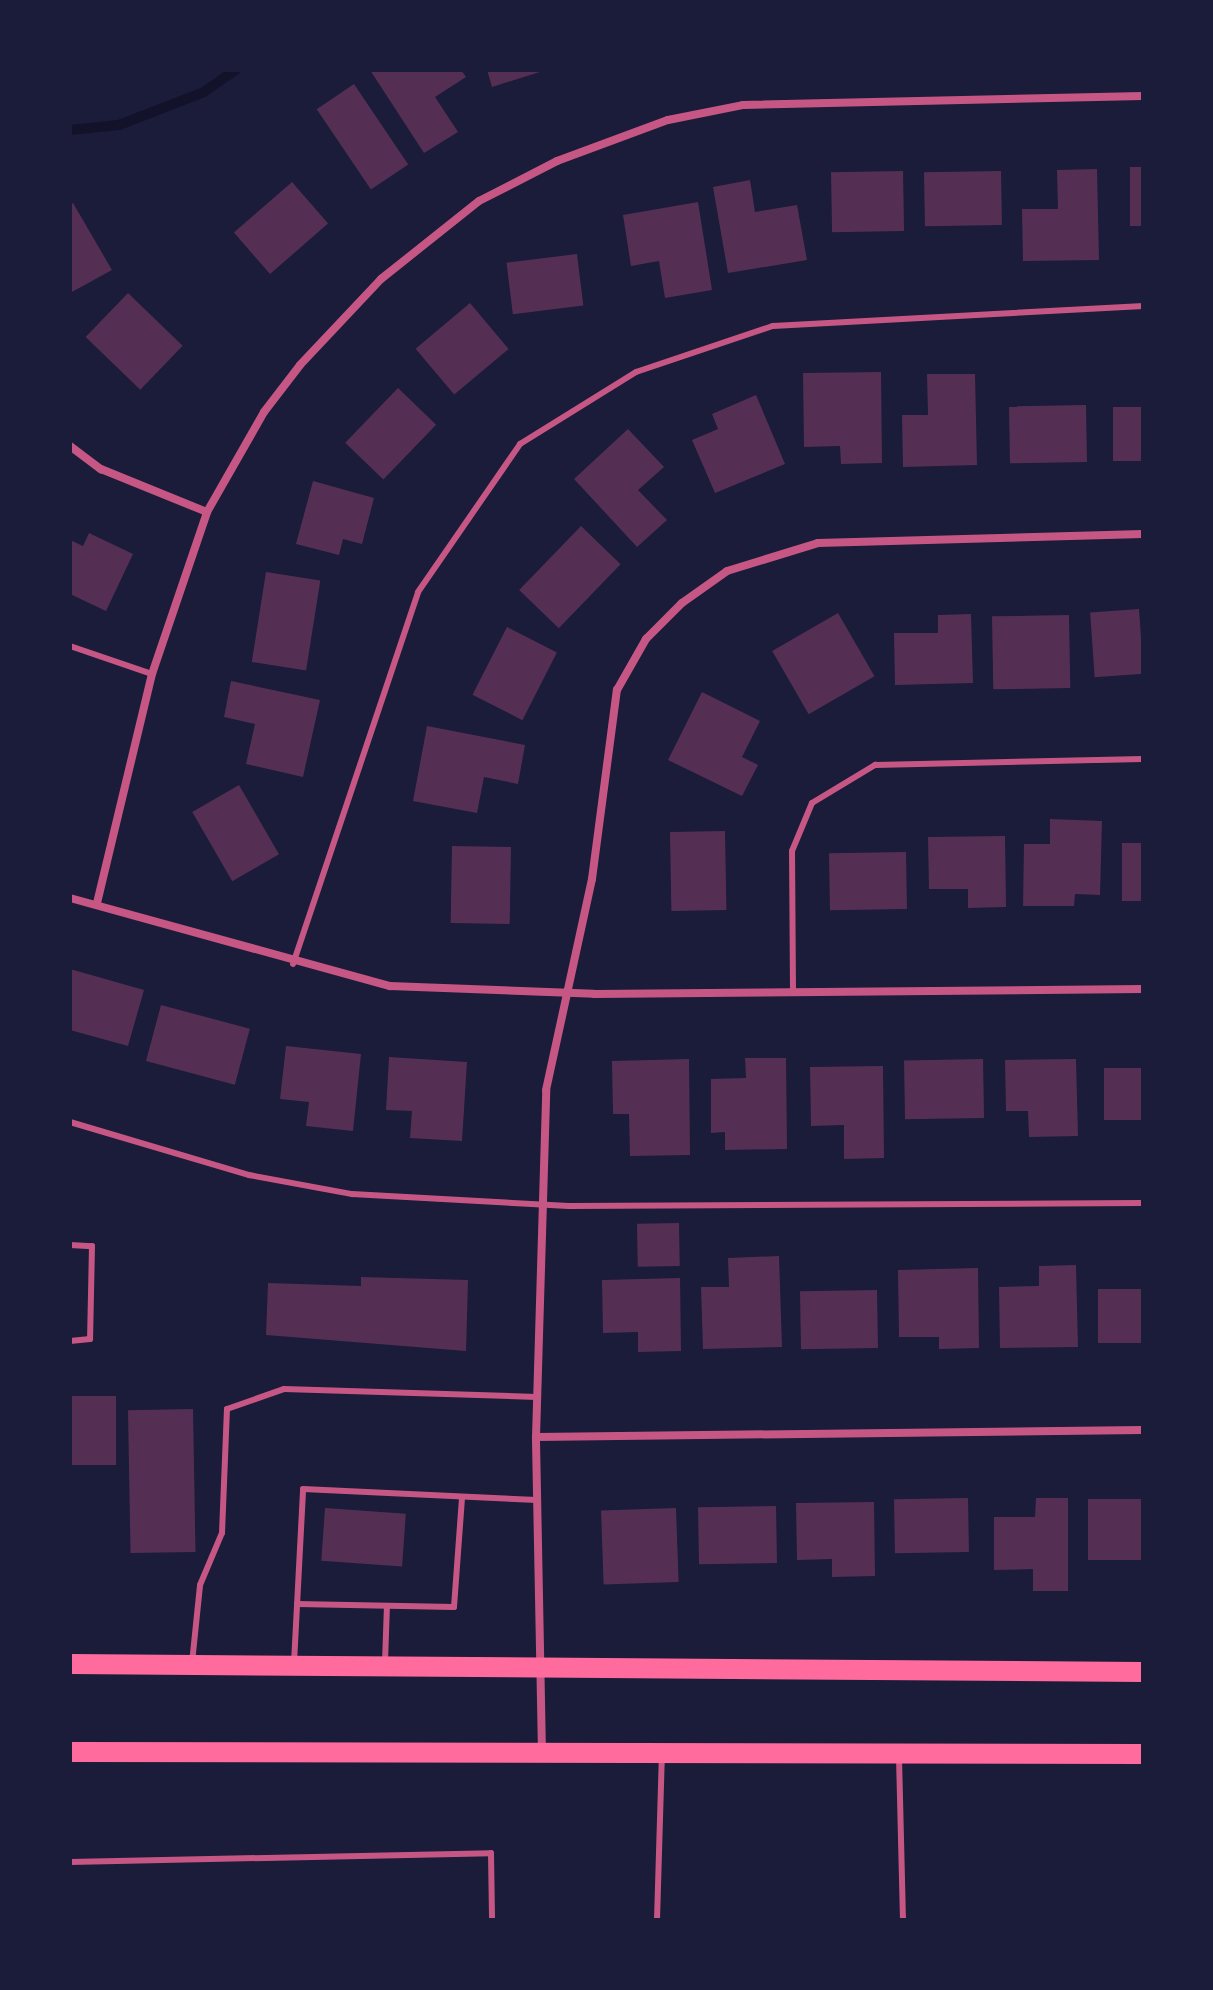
<!DOCTYPE html>
<html>
<head>
<meta charset="utf-8">
<style>
	body { margin:0 }
	#map { position:relative; width:1213px; height:1990px; overflow:hidden; background:#1b1b3a; font-family:"Source Sans 3",sans-serif }
	div>[style] { position:absolute }
	[style*='--x'] { left:calc(var(--x)*1px); top:calc(var(--y)*1px); width:calc(var(--w)*1px); rotate:calc(var(--a)*1deg) }
	.stream>* { height:10px; margin:-5px; padding:0 5px; transform-origin:5px; border-radius:5px; background:#12122b }
	.building>* { inset:0; background:#542f53; transform-origin:0 0 }
	.service>* { height:6px; margin:-3px; padding:0 3px; transform-origin:3px; border-radius:3px; background:#c65784 }
	.minor>* { height:8px; margin:-4px; padding:0 4px; transform-origin:4px; border-radius:4px; background:#c65784 }
	.primary>* { height:20px; margin:-10px; padding:0 10px; transform-origin:10px; border-radius:10px; background:#ff6b9d }
	span { translate:-50% -50%; white-space:nowrap; text-align:center; line-height:1.15; -webkit-text-stroke:8px #1b1b3a; paint-order:stroke }
	.frame { position:absolute; inset:0; border:72px solid #1b1b3a; pointer-events:none }
</style>
</head>
<body>
<div id="map">
	<div class="stream">
		<i style="--x:70;--y:130;--w:49;--a:-5.8"></i>
		<i style="--x:119;--y:125;--w:91;--a:-21.2"></i>
		<i style="--x:204;--y:92;--w:39;--a:-35"></i>
	</div>
	<div class="building">
		<i style="clip-path:polygon(370px 70px,461px 70px,466px 77px,435px 97px,458px 132px,424px 153px)"></i>
		<i style="clip-path:polygon(487px 70px,543px 70px,543px 71px,492px 87px)"></i>
		<i style="left:354px;top:84px;width:97px;height:45px;rotate:56deg"></i>
		<i style="left:1130px;top:167px;width:13px;height:59px"></i>
		<i style="clip-path:polygon(1097px 169px,1099px 260px,1023px 261px,1022px 209px,1058px 209px,1057px 170px)"></i>
		<i style="left:903px;top:171px;width:60px;height:72px;rotate:89deg"></i>
		<i style="left:1001px;top:171px;width:54px;height:77px;rotate:89deg"></i>
		<i style="clip-path:polygon(750px 180px,755px 212px,797px 205px,807px 260px,728px 273px,713px 187px)"></i>
		<i style="left:292px;top:182px;width:55px;height:77px;rotate:49deg"></i>
		<i style="clip-path:polygon(698px 202px,712px 290px,665px 298px,659px 261px,631px 266px,623px 215px)"></i>
		<i style="clip-path:polygon(73px 203px,112px 270px,70px 293px,70px 205px)"></i>
		<i style="left:577px;top:254px;width:52px;height:71px;rotate:83deg"></i>
		<i style="left:128px;top:293px;width:76px;height:61px;rotate:44deg"></i>
		<i style="left:470px;top:303px;width:60px;height:71px;rotate:50deg"></i>
		<i style="clip-path:polygon(881px 372px,882px 463px,841px 464px,840px 446px,804px 447px,803px 373px)"></i>
		<i style="clip-path:polygon(927px 374px,975px 374px,977px 465px,903px 467px,902px 415px,928px 415px)"></i>
		<i style="left:398px;top:388px;width:53px;height:76px;rotate:44deg"></i>
		<i style="clip-path:polygon(756px 395px,785px 464px,715px 493px,692px 440px,718px 429px,712px 414px)"></i>
		<i style="left:1086px;top:405px;width:57px;height:77px;rotate:89deg"></i>
		<i style="left:1143px;top:407px;width:54px;height:30px;rotate:90deg"></i>
		<i style="clip-path:polygon(628px 429px,664px 467px,638px 490px,667px 520px,637px 547px,574px 479px)"></i>
		<i style="clip-path:polygon(313px 481px,374px 498px,362px 544px,343px 539px,339px 555px,296px 544px)"></i>
		<i style="left:581px;top:526px;width:55px;height:89px;rotate:44deg"></i>
		<i style="clip-path:polygon(89px 533px,133px 554px,106px 611px,70px 594px,70px 540px,83px 546px)"></i>
		<i style="left:266px;top:572px;width:55px;height:91px;rotate:9deg"></i>
		<i style="left:1139px;top:609px;width:65px;height:49px;rotate:86deg"></i>
		<i style="left:838px;top:613px;width:73px;height:76px;rotate:60deg"></i>
		<i style="clip-path:polygon(971px 614px,973px 683px,895px 685px,894px 633px,938px 633px,938px 615px)"></i>
		<i style="left:1069px;top:615px;width:73px;height:77px;rotate:89deg"></i>
		<i style="left:507px;top:627px;width:56px;height:76px;rotate:27deg"></i>
		<i style="clip-path:polygon(231px 681px,320px 700px,303px 777px,246px 764px,255px 724px,224px 717px)"></i>
		<i style="clip-path:polygon(702px 692px,760px 721px,742px 757px,758px 765px,742px 796px,668px 760px)"></i>
		<i style="clip-path:polygon(427px 726px,525px 745px,518px 784px,484px 777px,477px 813px,413px 801px)"></i>
		<i style="left:239px;top:785px;width:80px;height:54px;rotate:60deg"></i>
		<i style="clip-path:polygon(1050px 819px,1102px 821px,1100px 895px,1075px 894px,1074px 906px,1023px 906px,1024px 844px,1050px 844px)"></i>
		<i style="left:725px;top:831px;width:79px;height:55px;rotate:89deg"></i>
		<i style="clip-path:polygon(1005px 836px,1006px 907px,968px 908px,968px 889px,929px 889px,928px 837px)"></i>
		<i style="left:1143px;top:843px;width:58px;height:21px;rotate:90deg"></i>
		<i style="left:452px;top:846px;width:59px;height:77px;rotate:1deg"></i>
		<i style="left:906px;top:852px;width:57px;height:77px;rotate:89deg"></i>
		<i style="clip-path:polygon(70px 969px,144px 990px,128px 1046px,70px 1030px)"></i>
		<i style="left:161px;top:1005px;width:92px;height:58px;rotate:15deg"></i>
		<i style="clip-path:polygon(286px 1046px,361px 1054px,353px 1131px,306px 1126px,309px 1102px,280px 1099px)"></i>
		<i style="clip-path:polygon(389px 1057px,467px 1062px,462px 1141px,410px 1138px,412px 1111px,386px 1110px)"></i>
		<i style="clip-path:polygon(745px 1058px,786px 1058px,787px 1149px,725px 1150px,725px 1132px,711px 1133px,711px 1079px,746px 1078px)"></i>
		<i style="clip-path:polygon(689px 1059px,690px 1155px,630px 1156px,629px 1114px,613px 1114px,612px 1061px)"></i>
		<i style="left:983px;top:1059px;width:59px;height:79px;rotate:89deg"></i>
		<i style="clip-path:polygon(1076px 1059px,1078px 1136px,1029px 1137px,1028px 1111px,1006px 1111px,1005px 1060px)"></i>
		<i style="clip-path:polygon(883px 1066px,884px 1158px,844px 1159px,844px 1125px,811px 1126px,810px 1067px)"></i>
		<i style="left:1104px;top:1068px;width:39px;height:52px"></i>
		<i style="left:679px;top:1223px;width:43px;height:42px;rotate:89deg"></i>
		<i style="clip-path:polygon(779px 1256px,782px 1347px,703px 1349px,701px 1287px,729px 1287px,728px 1258px)"></i>
		<i style="clip-path:polygon(1076px 1265px,1078px 1347px,1000px 1348px,999px 1287px,1039px 1286px,1039px 1266px)"></i>
		<i style="clip-path:polygon(978px 1268px,979px 1348px,939px 1349px,939px 1337px,899px 1337px,898px 1270px)"></i>
		<i style="clip-path:polygon(361px 1277px,468px 1280px,466px 1351px,266px 1335px,268px 1283px,361px 1286px)"></i>
		<i style="clip-path:polygon(680px 1278px,681px 1351px,638px 1352px,638px 1332px,603px 1333px,602px 1280px)"></i>
		<i style="left:1143px;top:1289px;width:54px;height:45px;rotate:90deg"></i>
		<i style="left:877px;top:1290px;width:58px;height:77px;rotate:89deg"></i>
		<i style="left:70px;top:1396px;width:46px;height:69px"></i>
		<i style="left:193px;top:1409px;width:143px;height:65px;rotate:89deg"></i>
		<i style="left:968px;top:1498px;width:54px;height:74px;rotate:89deg"></i>
		<i style="clip-path:polygon(1036px 1498px,1068px 1498px,1068px 1591px,1033px 1591px,1033px 1569px,994px 1570px,994px 1517px,1035px 1517px)"></i>
		<i style="left:1088px;top:1499px;width:55px;height:61px"></i>
		<i style="clip-path:polygon(874px 1502px,875px 1576px,832px 1577px,832px 1559px,797px 1560px,796px 1503px)"></i>
		<i style="left:776px;top:1506px;width:57px;height:78px;rotate:89deg"></i>
		<i style="left:325px;top:1508px;width:81px;height:53px;rotate:4deg"></i>
		<i style="left:676px;top:1508px;width:74px;height:75px;rotate:88deg"></i>
	</div>
	<div class="service">
		<i style="--x:70;--y:646;--w:87;--a:18.9"></i>
		<i style="--x:293;--y:964;--w:392;--a:-71.4"></i>
		<i style="--x:418;--y:592;--w:180;--a:-55.4"></i>
		<i style="--x:520;--y:444;--w:137;--a:-31.8"></i>
		<i style="--x:636;--y:372;--w:145;--a:-18.6"></i>
		<i style="--x:773;--y:326;--w:371;--a:-3.1"></i>
		<i style="--x:793;--y:992;--w:141;--a:-90.4"></i>
		<i style="--x:792;--y:851;--w:52;--a:-67.4"></i>
		<i style="--x:812;--y:803;--w:74;--a:-31.1"></i>
		<i style="--x:875;--y:765;--w:268;--a:-1.3"></i>
		<i style="--x:70;--y:1122;--w:187;--a:16.5"></i>
		<i style="--x:249;--y:1175;--w:105;--a:10.5"></i>
		<i style="--x:352;--y:1194;--w:217;--a:3.2"></i>
		<i style="--x:569;--y:1206;--w:574;--a:-0.3"></i>
		<i style="--x:70;--y:1245;--w:22;--a:3"></i>
		<i style="--x:92;--y:1246;--w:93;--a:91.2"></i>
		<i style="--x:90;--y:1339;--w:20;--a:174"></i>
		<i style="--x:297;--y:1604;--w:157;--a:1.1"></i>
		<i style="--x:454;--y:1607;--w:110;--a:-85.8"></i>
		<i style="--x:385;--y:1662;--w:56;--a:-88"></i>
		<i style="--x:192;--y:1663;--w:78;--a:-84.1"></i>
		<i style="--x:200;--y:1585;--w:56;--a:-67.1"></i>
		<i style="--x:222;--y:1533;--w:124;--a:-87.7"></i>
		<i style="--x:227;--y:1409;--w:60;--a:-19.3"></i>
		<i style="--x:284;--y:1389;--w:253;--a:1.8"></i>
		<i style="--x:294;--y:1663;--w:174;--a:-87"></i>
		<i style="--x:303;--y:1489;--w:234;--a:2.7"></i>
		<i style="--x:899;--y:1757;--w:163;--a:88.6"></i>
		<i style="--x:70;--y:1862;--w:421;--a:-1.2"></i>
		<i style="--x:491;--y:1853;--w:67;--a:89.1"></i>
		<i style="--x:657;--y:1920;--w:164;--a:-88.3"></i>
	</div>
	<div class="minor">
		<i style="--x:70;--y:446;--w:39;--a:37"></i>
		<i style="--x:101;--y:469;--w:114;--a:22.1"></i>
		<i style="--x:70;--y:898;--w:332;--a:15.4"></i>
		<i style="--x:390;--y:986;--w:204;--a:2.2"></i>
		<i style="--x:594;--y:994;--w:549;--a:-0.52"></i>
		<i style="--x:97;--y:903;--w:236;--a:-76.5"></i>
		<i style="--x:152;--y:674;--w:171;--a:-71.2"></i>
		<i style="--x:207;--y:512;--w:115;--a:-60.3"></i>
		<i style="--x:264;--y:412;--w:59;--a:-52.5"></i>
		<i style="--x:300;--y:365;--w:118;--a:-46.7"></i>
		<i style="--x:381;--y:279;--w:125;--a:-38.5"></i>
		<i style="--x:479;--y:201;--w:88;--a:-27.1"></i>
		<i style="--x:557;--y:161;--w:118;--a:-20.3"></i>
		<i style="--x:668;--y:120;--w:76;--a:-11.3"></i>
		<i style="--x:743;--y:105;--w:400;--a:-1.3"></i>
		<i style="--x:536;--y:1437;--w:607;--a:-0.66"></i>
		<i style="--x:542;--y:1753;--w:316;--a:-91.1"></i>
		<i style="--x:536;--y:1437;--w:347;--a:-88.3"></i>
		<i style="--x:546;--y:1090;--w:216;--a:-77.7"></i>
		<i style="--x:592;--y:879;--w:191;--a:-82.5"></i>
		<i style="--x:617;--y:690;--w:59;--a:-60.4"></i>
		<i style="--x:646;--y:639;--w:51;--a:-45"></i>
		<i style="--x:682;--y:603;--w:55;--a:-35.4"></i>
		<i style="--x:727;--y:571;--w:95;--a:-17.1"></i>
		<i style="--x:818;--y:543;--w:325;--a:-1.6"></i>
	</div>
	<div class="primary">
		<i style="--x:70;--y:1664;--w:1073;--a:0.43"></i>
		<i style="--x:70;--y:1752;--w:1073;--a:0.11"></i>
	</div>
	<div class="frame"></div>
</div>
</body>
</html>
